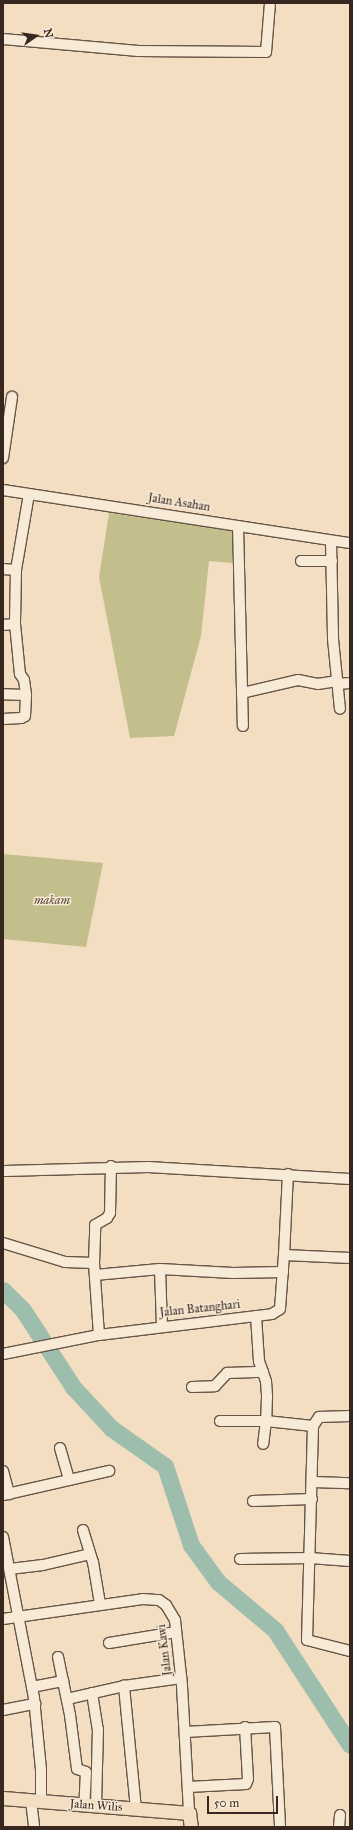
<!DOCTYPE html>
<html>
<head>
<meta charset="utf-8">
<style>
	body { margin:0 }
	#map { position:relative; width:353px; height:1830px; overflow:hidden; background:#f3dec1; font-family:"IM FELL Great Primer",serif }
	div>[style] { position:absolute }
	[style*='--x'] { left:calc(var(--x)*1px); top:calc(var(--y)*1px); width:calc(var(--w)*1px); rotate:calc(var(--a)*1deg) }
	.green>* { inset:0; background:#c3bf8d }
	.river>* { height:17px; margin:-8.5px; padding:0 8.5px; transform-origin:8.5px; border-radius:8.5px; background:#9dbdad }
	.roads { filter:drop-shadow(1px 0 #675547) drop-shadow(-1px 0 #675547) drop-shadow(0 1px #675547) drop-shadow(0 -1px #675547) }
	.minor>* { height:10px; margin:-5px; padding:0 5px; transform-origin:5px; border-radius:5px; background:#f7ead7 }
	.major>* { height:13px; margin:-6.5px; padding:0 6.5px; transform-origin:6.5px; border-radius:6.5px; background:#f3dec1 }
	span { translate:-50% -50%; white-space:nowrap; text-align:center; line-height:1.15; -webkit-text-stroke:3px #f7ead7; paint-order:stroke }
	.street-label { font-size:12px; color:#38271e }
	.park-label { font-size:12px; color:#5b4d3a; font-style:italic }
	.frame { position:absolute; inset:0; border:4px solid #38271e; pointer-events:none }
	.north { position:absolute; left:16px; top:16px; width:40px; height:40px; -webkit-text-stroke:3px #f7ead7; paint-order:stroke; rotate:77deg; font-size:11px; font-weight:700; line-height:16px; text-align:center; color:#38271e }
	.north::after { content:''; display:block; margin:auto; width:14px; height:18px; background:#38271e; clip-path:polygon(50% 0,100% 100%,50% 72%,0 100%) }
	.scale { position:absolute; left:207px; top:1796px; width:71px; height:18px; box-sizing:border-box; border:2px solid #38271e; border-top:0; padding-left:5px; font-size:12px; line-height:14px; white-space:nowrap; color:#38271e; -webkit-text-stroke:3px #f7ead7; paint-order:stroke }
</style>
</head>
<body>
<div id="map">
	<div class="green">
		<i style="clip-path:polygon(109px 513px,233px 530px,232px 563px,209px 561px,201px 636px,174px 736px,130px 738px,99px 577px)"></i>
		<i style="clip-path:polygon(3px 854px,103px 863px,86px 947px,3px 939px)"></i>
	</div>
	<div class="river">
		<i style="--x:3;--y:1290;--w:28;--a:45"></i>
		<i style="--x:23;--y:1310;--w:92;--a:57"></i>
		<i style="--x:73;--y:1387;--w:56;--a:47.2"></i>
		<i style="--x:111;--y:1428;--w:66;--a:35.1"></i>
		<i style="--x:165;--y:1466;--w:83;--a:71.8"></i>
		<i style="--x:191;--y:1545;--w:46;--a:53.9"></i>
		<i style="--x:218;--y:1582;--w:75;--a:40.1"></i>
		<i style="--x:275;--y:1630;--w:137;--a:56.9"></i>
	</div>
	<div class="roads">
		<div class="minor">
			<i style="--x:3;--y:39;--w:136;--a:5.1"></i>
			<i style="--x:138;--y:51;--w:128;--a:0.4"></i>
			<i style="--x:266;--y:52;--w:49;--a:-85.3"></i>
			<i style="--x:3;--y:458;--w:62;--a:-81.6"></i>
			<i style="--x:3;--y:490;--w:351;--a:8.7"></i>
			<i style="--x:238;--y:526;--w:200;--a:88.6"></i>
			<i style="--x:331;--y:541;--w:98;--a:88.8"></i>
			<i style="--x:333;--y:639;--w:70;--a:84.3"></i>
			<i style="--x:301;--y:561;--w:31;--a:0"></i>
			<i style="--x:3;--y:569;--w:13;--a:4"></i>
			<i style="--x:16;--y:570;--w:54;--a:91.1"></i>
			<i style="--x:15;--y:624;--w:50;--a:84.3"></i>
			<i style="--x:20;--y:674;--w:7;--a:56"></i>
			<i style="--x:24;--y:680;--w:15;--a:82"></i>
			<i style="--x:26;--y:695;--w:23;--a:-178"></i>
			<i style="--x:16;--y:570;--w:77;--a:-80.3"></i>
			<i style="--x:3;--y:625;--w:12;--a:-5"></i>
			<i style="--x:337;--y:684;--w:13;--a:-4"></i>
			<i style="--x:242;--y:693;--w:57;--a:-13.1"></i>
			<i style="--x:298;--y:680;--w:20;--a:11"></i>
			<i style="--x:318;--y:684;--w:19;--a:-9"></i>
			<i style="--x:3;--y:719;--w:18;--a:-3"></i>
			<i style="--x:21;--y:718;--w:4;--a:-27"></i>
			<i style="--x:25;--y:716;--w:21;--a:-87"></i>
			<i style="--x:5;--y:1171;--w:143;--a:-1.6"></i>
			<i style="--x:148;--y:1167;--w:202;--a:3.4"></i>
			<i style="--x:3;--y:1243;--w:65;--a:17"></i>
			<i style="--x:65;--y:1262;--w:29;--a:2"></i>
			<i style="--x:284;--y:1255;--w:81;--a:-87.2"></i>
			<i style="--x:160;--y:1269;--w:57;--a:88"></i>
			<i style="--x:95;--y:1275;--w:65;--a:-5.3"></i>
			<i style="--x:160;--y:1269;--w:73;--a:3.1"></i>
			<i style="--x:233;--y:1273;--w:50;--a:-1.1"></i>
			<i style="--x:256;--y:1316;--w:45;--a:86.2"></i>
			<i style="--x:259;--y:1361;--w:21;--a:71"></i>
			<i style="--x:266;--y:1381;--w:16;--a:86"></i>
			<i style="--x:267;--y:1397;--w:24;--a:92"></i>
			<i style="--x:266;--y:1421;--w:47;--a:6.1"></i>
			<i style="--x:313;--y:1426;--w:214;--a:91.6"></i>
			<i style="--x:307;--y:1640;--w:44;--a:14.3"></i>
			<i style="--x:99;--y:1335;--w:72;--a:-94"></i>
			<i style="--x:94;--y:1263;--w:38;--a:-88"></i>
			<i style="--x:95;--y:1225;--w:14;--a:-30"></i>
			<i style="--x:107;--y:1218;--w:6;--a:-59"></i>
			<i style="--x:110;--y:1213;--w:47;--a:-88.8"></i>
			<i style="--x:3;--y:1354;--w:98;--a:-11.2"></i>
			<i style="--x:99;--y:1335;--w:174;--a:-6.9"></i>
			<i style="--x:272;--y:1314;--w:9;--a:-32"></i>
			<i style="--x:280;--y:1309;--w:54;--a:-85.8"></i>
			<i style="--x:284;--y:1255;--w:66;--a:2.6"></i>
			<i style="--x:192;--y:1387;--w:23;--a:-2"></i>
			<i style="--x:215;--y:1386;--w:18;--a:-47"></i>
			<i style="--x:227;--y:1373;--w:36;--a:-2"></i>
			<i style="--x:220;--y:1421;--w:46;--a:0"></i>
			<i style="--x:266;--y:1421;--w:23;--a:97"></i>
			<i style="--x:313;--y:1426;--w:11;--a:-56"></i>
			<i style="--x:319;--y:1417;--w:31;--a:-2"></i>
			<i style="--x:60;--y:1448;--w:33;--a:74"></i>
			<i style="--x:3;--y:1471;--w:24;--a:75"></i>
			<i style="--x:313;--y:1482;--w:37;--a:2"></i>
			<i style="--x:3;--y:1495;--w:109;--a:-12.8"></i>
			<i style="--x:253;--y:1501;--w:59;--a:-1.9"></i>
			<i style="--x:83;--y:1530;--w:34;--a:73"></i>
			<i style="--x:93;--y:1562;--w:43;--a:80.5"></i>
			<i style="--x:3;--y:1537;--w:164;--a:79.1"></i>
			<i style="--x:34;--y:1698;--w:71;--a:84.4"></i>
			<i style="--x:41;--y:1769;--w:33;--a:90"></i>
			<i style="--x:240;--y:1559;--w:70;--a:-0.8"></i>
			<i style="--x:310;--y:1558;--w:40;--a:4.3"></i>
			<i style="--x:10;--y:1569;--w:33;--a:-7"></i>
			<i style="--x:43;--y:1565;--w:48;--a:-13.2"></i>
			<i style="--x:3;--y:1619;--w:141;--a:-8.1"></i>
			<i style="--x:143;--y:1599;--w:16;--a:4"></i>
			<i style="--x:159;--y:1600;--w:9;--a:36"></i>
			<i style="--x:166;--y:1605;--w:17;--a:59"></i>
			<i style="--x:175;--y:1620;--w:66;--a:83.9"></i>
			<i style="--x:182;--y:1686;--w:127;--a:86.8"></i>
			<i style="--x:109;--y:1643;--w:68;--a:-9.3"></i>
			<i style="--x:58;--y:1657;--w:59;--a:78.3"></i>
			<i style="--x:70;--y:1715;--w:54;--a:82.6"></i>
			<i style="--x:77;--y:1769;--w:9;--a:18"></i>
			<i style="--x:86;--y:1772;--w:33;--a:93"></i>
			<i style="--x:32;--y:1687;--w:32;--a:-11"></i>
			<i style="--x:92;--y:1693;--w:36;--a:81"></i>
			<i style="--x:98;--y:1729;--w:76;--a:91.5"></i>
			<i style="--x:67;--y:1699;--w:58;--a:-12.8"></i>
			<i style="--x:3;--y:1710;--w:33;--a:-11"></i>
			<i style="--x:185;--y:1732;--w:90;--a:-3.2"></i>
			<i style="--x:275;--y:1727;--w:100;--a:87.1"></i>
			<i style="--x:188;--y:1787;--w:58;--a:-3"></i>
			<i style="--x:246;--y:1784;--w:5;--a:-68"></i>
			<i style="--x:248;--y:1779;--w:52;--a:-93.3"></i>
			<i style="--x:31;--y:1801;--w:26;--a:83"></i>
			<i style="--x:136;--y:1809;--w:124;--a:-95.6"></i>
			<i style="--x:124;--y:1686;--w:58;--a:-8"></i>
			<i style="--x:339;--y:1827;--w:12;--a:-85"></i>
		</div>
		<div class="major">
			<i style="--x:3;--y:1798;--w:187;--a:4.6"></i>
			<i style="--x:189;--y:1813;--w:14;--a:82"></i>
		</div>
	</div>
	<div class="street-label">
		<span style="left:179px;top:503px;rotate:9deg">Jalan Asahan</span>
		<span style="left:200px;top:1309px;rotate:-6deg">Jalan Batanghari</span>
		<span style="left:165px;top:1650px;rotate:-97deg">Jalan Kawi</span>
		<span style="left:96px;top:1806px;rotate:4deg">Jalan Wilis</span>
	</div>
	<div class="park-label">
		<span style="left:52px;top:901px">makam</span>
	</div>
	<div class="frame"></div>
	<div class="north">N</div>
	<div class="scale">50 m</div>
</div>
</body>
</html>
